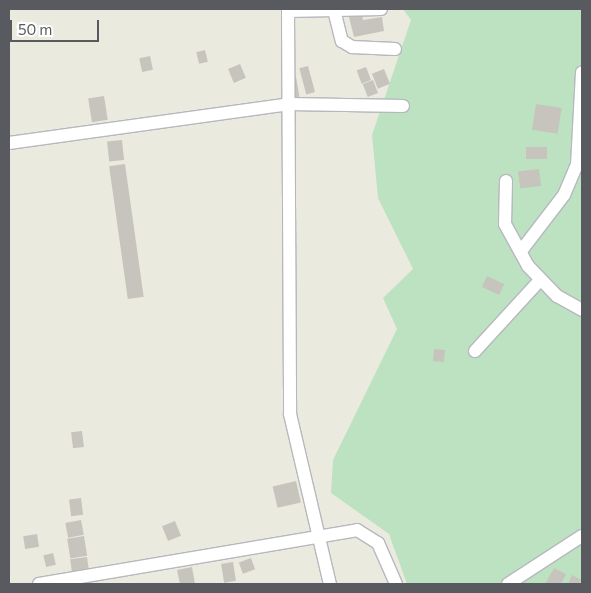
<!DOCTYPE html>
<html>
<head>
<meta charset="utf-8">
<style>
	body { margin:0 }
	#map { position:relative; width:591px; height:593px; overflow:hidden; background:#ebeadf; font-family:Commissioner,sans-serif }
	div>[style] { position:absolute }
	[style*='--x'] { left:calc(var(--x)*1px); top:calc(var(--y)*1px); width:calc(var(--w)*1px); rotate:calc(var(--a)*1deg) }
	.green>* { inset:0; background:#bce2c1 }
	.building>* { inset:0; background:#c6c4bc; transform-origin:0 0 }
	.roads { filter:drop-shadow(1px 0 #b7b8be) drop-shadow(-1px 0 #b7b8be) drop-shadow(0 1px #b7b8be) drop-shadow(0 -1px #b7b8be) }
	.minor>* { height:12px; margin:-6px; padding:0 6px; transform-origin:6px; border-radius:6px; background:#fff }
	span { translate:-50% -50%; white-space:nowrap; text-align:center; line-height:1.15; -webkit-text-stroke:5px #fff; paint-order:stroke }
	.frame { position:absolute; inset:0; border:10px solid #585a60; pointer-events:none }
	.scale { position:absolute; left:10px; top:20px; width:89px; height:22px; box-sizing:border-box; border:2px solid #585a60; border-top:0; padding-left:6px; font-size:15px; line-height:18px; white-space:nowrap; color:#585a60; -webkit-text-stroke:4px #fff; paint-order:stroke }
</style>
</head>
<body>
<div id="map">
	<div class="green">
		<i style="clip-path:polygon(403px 9px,582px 9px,582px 584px,407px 584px,389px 534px,331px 493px,333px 460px,397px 329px,383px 298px,413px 269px,378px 198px,372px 135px,411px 20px)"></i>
	</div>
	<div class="building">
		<i style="clip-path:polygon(362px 14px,363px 20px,382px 17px,384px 31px,354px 37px,349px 17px)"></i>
		<i style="left:205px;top:50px;width:12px;height:9px;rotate:76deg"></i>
		<i style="left:150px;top:56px;width:14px;height:11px;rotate:78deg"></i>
		<i style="left:240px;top:64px;width:15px;height:13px;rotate:67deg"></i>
		<i style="left:308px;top:66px;width:27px;height:9px;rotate:75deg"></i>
		<i style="left:366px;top:67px;width:14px;height:10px;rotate:69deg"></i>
		<i style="left:384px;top:69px;width:16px;height:13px;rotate:68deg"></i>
		<i style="left:296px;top:77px;width:22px;height:7px;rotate:80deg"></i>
		<i style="left:373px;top:80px;width:14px;height:11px;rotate:69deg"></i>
		<i style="left:104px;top:96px;width:24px;height:16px;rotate:81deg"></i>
		<i style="left:536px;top:104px;width:26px;height:26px;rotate:9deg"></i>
		<i style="left:122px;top:140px;width:20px;height:15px;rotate:84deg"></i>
		<i style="left:526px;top:147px;width:21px;height:12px"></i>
		<i style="left:125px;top:164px;width:134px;height:16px;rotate:82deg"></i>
		<i style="left:539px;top:169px;width:17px;height:21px;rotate:83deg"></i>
		<i style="left:487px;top:276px;width:19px;height:12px;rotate:25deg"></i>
		<i style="left:434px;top:349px;width:11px;height:12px;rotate:5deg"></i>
		<i style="left:82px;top:431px;width:16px;height:11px;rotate:83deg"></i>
		<i style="left:296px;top:481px;width:22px;height:24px;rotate:77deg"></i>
		<i style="left:81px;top:498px;width:17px;height:12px;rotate:83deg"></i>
		<i style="left:81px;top:520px;width:15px;height:16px;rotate:79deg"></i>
		<i style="left:175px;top:521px;width:16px;height:14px;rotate:68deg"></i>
		<i style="left:37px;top:534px;width:13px;height:14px;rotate:81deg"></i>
		<i style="left:84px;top:536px;width:20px;height:17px;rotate:81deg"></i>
		<i style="left:53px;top:553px;width:12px;height:10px;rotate:76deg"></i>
		<i style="left:87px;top:557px;width:14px;height:17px;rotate:82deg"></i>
		<i style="left:251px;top:558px;width:12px;height:13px;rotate:70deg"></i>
		<i style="left:233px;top:562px;width:19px;height:12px;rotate:81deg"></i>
		<i style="clip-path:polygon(192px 567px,195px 584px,180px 584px,177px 570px)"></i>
		<i style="clip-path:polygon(554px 568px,566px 574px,561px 584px,545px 584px)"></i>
		<i style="clip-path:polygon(572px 575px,581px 580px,579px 584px,568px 584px)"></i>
	</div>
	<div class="roads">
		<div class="minor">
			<i style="--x:288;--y:9;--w:405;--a:89.7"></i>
			<i style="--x:290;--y:414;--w:175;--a:76.8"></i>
			<i style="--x:334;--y:10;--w:32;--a:76"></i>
			<i style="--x:342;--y:41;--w:12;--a:31"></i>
			<i style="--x:352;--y:47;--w:43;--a:2.7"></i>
			<i style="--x:288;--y:11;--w:93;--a:-1.2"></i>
			<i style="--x:9;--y:143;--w:283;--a:-7.9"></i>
			<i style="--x:289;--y:104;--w:114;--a:1"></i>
			<i style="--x:506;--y:181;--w:43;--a:91.3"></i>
			<i style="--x:505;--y:224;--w:48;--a:61.3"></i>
			<i style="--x:528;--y:266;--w:42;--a:46"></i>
			<i style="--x:557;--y:296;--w:29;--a:29"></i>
			<i style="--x:521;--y:251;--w:71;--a:-52.5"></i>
			<i style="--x:564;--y:195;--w:33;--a:-67"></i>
			<i style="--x:577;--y:165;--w:93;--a:-86.9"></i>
			<i style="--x:475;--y:351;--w:96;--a:-47.5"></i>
			<i style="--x:39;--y:584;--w:323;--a:-9.6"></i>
			<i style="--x:357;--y:530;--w:25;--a:32"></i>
			<i style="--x:378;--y:543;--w:45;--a:66.3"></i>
			<i style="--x:508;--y:584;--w:88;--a:-33"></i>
		</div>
	</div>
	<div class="frame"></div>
	<div class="scale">50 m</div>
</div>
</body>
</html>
